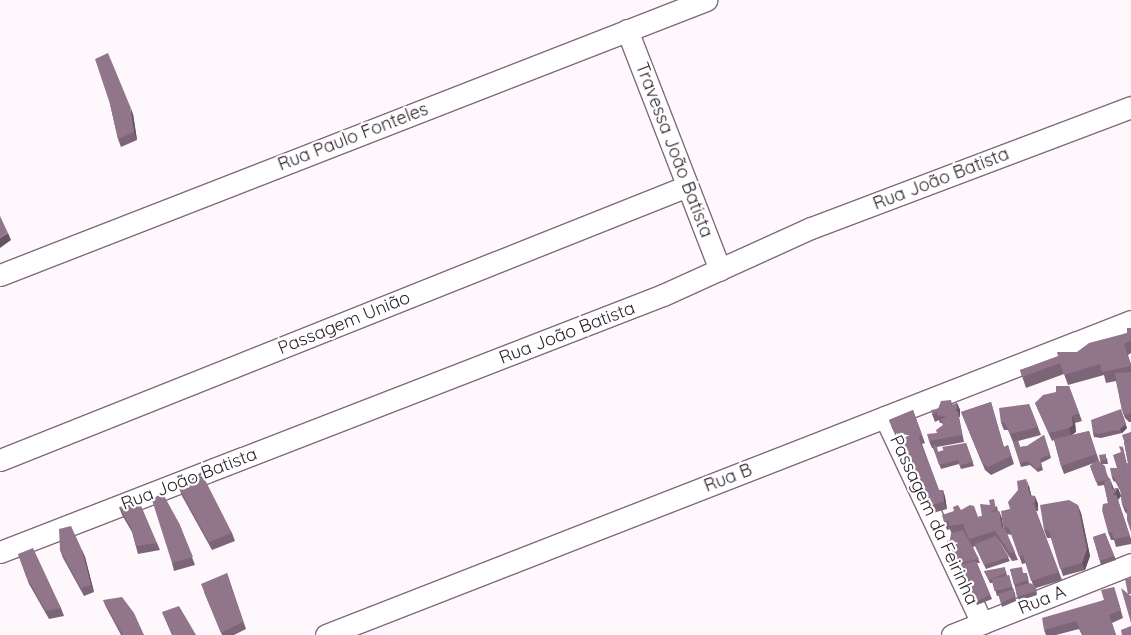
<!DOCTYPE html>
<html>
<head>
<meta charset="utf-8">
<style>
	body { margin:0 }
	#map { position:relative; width:1131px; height:635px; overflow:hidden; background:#fef8fd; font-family:Quicksand,sans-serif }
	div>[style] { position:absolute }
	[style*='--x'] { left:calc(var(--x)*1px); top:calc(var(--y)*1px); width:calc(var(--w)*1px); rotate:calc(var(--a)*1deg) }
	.roads { filter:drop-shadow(1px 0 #84697e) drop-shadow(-1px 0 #84697e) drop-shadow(0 1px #84697e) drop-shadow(0 -1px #84697e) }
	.minor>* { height:21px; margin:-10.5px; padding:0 10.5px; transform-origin:10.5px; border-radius:10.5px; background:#fff }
	.wall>* { inset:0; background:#7d6578 }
	.shaded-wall>* { inset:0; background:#665361 }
	.building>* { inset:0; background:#91768b; transform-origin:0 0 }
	span { translate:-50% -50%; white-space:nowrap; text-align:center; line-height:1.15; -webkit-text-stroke:4.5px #fff; paint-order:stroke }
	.street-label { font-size:18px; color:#2c212a }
</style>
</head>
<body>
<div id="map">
	<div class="roads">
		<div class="minor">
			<i style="--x:627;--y:30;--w:257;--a:68.8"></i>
			<i style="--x:0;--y:275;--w:758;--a:-21.28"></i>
			<i style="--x:885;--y:417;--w:228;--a:64.8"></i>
			<i style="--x:0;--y:460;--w:740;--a:-21.74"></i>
			<i style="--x:0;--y:552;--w:711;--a:-21.19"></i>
			<i style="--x:663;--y:295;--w:162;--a:-24.4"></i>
			<i style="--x:811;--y:228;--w:342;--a:-20.7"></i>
			<i style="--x:326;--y:635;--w:864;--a:-21.31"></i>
			<i style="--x:952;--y:635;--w:193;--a:-21.6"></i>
		</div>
	</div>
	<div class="wall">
		<i style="clip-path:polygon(110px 104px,133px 114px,137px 140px,121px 147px,118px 139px)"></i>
		<i style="clip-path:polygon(1131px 328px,1131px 353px,1128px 355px,1131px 364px,1131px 422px,1129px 422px,1125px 418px,1122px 410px,1116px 381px,1106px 383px,1104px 375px,1068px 385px,1064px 374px,1026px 388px,1020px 370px,1077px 352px,1127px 333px)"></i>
		<i style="clip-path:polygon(1069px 386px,1082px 421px,1075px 423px,1076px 432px,1072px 435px,1089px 431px,1099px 461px,1101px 463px,1100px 460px,1107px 458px,1108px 464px,1102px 464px,1114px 489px,1118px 488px,1121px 496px,1118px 500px,1131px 539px,1131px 544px,1116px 547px,1114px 540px,1111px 540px,1108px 532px,1108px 503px,1104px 485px,1098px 486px,1090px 466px,1094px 463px,1064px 474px,1061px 466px,1054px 440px,1052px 441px,1038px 410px,1035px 403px)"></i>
		<i style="clip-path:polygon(951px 400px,952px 405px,957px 403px,960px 410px,960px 417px,959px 417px,964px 442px,937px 447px,938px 452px,966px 443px,974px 466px,961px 469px,959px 464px,941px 469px,933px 448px,932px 448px,929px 441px,937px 433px,943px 425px,942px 423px,940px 423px,939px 420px,935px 422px,932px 414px)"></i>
		<i style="clip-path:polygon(991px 402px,1004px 447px,1008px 445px,1014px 464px,991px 475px,985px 470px,961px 412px)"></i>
		<i style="clip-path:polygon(1029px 404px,1041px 435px,1018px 441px,1020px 447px,1027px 446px,1044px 435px,1051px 458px,1041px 463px,1043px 470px,1038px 472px,1030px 465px,1021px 467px,1013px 442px,1016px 441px,1013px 442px,1008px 430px,1004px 430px,1001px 423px)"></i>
		<i style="clip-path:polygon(913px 410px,925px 443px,922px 444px,939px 490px,943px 490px,945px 497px,947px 509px,933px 513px,892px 428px,889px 420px)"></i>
		<i style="clip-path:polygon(1127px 428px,1122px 433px,1101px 438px,1094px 437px,1093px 433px)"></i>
		<i style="clip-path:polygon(1131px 432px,1127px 514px,1125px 512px,1122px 504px,1121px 492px,1115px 481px,1114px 482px,1112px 478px,1117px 468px,1128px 463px,1124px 442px)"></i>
		<i style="clip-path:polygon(1029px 486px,1031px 495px,1038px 504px,1038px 511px,1036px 511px,1062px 580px,1036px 588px,1037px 595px,1019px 601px,1010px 569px,1024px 573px,1028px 577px,1029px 584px,1033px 585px,1026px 563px,1022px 564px,1012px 535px,1007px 534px,1018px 560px,1012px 561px,998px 539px,1010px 561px,986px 569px,975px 546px,973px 547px,980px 563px,977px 563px,992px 599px,977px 605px,948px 544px,950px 540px,952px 533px,951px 529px,947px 530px,944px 522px,961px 510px,978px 517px,982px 516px,997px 506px,998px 512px,999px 511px,1002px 519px,1003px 528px,1004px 529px,1003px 526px,1010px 509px)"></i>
		<i style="clip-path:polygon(179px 488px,232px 533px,235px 541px,212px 550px,182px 496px)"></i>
		<i style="clip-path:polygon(119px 507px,157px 543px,160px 550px,138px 554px,132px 532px,122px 515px)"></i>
		<i style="clip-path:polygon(1081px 513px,1090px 556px,1085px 570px,1063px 576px,1051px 538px,1047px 538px,1044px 530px)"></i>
		<i style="clip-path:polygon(179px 523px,195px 565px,174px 571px,172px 563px)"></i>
		<i style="clip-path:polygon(1105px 533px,1116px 560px,1101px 565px,1093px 537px)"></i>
		<i style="clip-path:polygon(60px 550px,82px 550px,85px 557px,94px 592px,84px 596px,63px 558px)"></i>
		<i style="clip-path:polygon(18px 554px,61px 608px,64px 616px,49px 619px,29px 584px)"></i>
		<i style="clip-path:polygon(984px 571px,1006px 571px,1007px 576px,1009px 575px,1010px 579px,1013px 589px,1015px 593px,1016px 601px,1002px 607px,999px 596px,997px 596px,993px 583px,990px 583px)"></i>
		<i style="clip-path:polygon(227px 573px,246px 629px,234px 635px,222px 635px,204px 592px)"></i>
		<i style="clip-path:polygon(1114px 587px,1123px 618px,1112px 623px,1116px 635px,1082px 635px,1079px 629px,1056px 635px,1046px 635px,1044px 630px,1104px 600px)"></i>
		<i style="clip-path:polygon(103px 600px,144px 635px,121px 635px,106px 607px)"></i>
		<i style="clip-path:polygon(162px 612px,196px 635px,172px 635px)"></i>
	</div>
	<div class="shaded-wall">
		<i style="clip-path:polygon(130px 106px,133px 114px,137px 140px,134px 132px)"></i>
		<i style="clip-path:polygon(8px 233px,11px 240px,0 248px,0 238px)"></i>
		<i style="clip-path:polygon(957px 403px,960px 410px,960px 417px,957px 409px)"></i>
		<i style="clip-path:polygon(1122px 413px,1127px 428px,1122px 433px,1120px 429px)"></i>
		<i style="clip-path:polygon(1072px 416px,1075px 423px,1076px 432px,1071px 435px,1069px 428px)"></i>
		<i style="clip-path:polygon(1110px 478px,1115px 493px,1118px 488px,1121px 496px,1118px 500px,1131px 539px,1118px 500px,1116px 504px)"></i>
		<i style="clip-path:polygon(1026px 479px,1029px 486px,1033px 503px,1030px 495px)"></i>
		<i style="clip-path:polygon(943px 490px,945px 497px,947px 509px,944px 501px)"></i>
		<i style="clip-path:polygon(1035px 496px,1038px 504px,1038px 511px,1035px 503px)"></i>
		<i style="clip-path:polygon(1078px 505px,1081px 513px,1090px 556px,1085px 570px,1082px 563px)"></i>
		<i style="clip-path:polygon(999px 511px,1002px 519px,1004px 535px,1002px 528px)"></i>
		<i style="clip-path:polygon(82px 550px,85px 557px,94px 592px,91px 585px)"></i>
	</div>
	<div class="building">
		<i style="clip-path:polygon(108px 53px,130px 106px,134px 132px,118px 139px,110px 104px,95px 59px)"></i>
		<i style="clip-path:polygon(0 216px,8px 233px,0 238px)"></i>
		<i style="clip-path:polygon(1127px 328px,1131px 328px,1131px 340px,1124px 344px,1131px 366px,1102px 372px,1100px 364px,1064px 375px,1060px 363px,1022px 377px,1020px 370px,1058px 356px,1057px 352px,1077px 352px,1089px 343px,1127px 333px)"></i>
		<i style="clip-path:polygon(1131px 372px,1131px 413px,1126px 415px,1122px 410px,1115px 373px)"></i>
		<i style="clip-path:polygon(1056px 386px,1069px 386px,1079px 413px,1072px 416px,1073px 425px,1069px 428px,1049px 433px,1035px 403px,1043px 395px,1056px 392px)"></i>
		<i style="clip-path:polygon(951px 400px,951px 405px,957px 403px,957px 409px,954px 410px,958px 412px,962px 435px,929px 441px,927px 434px,937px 433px,936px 430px,943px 425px,941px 419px,947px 417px,937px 415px,937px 412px,932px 414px,931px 410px,938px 409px,941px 401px)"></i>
		<i style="clip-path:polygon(991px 402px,1004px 448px,1008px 445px,1011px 456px,988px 467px,982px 463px,961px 412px)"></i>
		<i style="clip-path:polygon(1029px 404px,1038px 427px,1010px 434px,1005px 423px,1001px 423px,999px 408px)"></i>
		<i style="clip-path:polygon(1121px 409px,1126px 424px,1120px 429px,1099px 434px,1093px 433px,1091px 420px)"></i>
		<i style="clip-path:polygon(913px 410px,922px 435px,919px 436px,920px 442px,939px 490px,943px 490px,944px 501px,931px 506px,889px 420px)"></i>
		<i style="clip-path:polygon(1089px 431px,1096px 454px,1061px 466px,1054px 439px)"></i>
		<i style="clip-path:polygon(1131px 432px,1131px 439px,1124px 441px,1122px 435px)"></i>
		<i style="clip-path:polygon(1044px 435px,1050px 454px,1040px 459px,1042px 466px,1036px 469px,1028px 461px,1020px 463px,1013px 442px,1018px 440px,1020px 447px,1027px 446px)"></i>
		<i style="clip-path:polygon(1131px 439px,1131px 532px,1127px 520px,1127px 509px,1122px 504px,1120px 489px,1113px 475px,1125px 470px,1125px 465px,1128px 463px,1124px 442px)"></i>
		<i style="clip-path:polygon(966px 443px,973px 462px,960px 465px,958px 460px,939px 465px,933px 446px,936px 445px,938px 453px,944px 451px,942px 447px)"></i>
		<i style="clip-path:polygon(1119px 446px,1123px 447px,1127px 464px,1125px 465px,1124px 471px,1113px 475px,1113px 477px,1112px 478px,1110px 468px,1117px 468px,1113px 455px,1121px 452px)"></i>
		<i style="clip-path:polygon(1106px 454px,1106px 460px,1100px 460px,1099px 455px)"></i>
		<i style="clip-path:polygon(1097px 460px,1105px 466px,1108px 480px,1096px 482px,1090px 466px)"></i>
		<i style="clip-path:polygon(201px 472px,232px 533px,209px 542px,179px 488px)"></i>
		<i style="clip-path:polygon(1110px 478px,1112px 489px,1118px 488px,1113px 496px,1116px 494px,1130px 536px,1114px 539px,1112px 533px,1108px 532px,1102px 510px,1103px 504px,1108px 503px,1104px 482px)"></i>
		<i style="clip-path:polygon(1026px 479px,1030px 495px,1035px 496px,1035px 503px,1031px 504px,1034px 505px,1059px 572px,1031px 581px,1023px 555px,1019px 557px,1009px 528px,1003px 526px,1001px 511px,1010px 509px,1008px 502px,1018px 490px,1017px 481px)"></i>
		<i style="clip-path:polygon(162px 492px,179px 523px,193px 557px,172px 563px,152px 500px)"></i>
		<i style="clip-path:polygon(994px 499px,996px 509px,988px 513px,999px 511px,1002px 528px,1005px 529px,1015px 552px,1010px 553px,995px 531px,969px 539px,963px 524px,949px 526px,949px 521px,944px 522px,942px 515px,954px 511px,953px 507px,958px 505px,961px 510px,970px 505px,974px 506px,978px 517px,982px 516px,980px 504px,990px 505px,989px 500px)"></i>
		<i style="clip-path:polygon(1069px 500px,1078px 505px,1087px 549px,1082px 563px,1060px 569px,1049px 531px,1044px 530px,1040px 505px)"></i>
		<i style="clip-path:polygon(139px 501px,157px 543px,136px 546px,131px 527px,119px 507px)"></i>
		<i style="clip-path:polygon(71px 526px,82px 550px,91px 585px,81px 588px,60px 550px,59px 529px)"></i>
		<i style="clip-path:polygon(963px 530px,979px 559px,957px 563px,947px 540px,950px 540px,951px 533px)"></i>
		<i style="clip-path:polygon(1105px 533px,1114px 556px,1100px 561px,1093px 537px)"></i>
		<i style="clip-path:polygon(996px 536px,1009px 557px,984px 565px,975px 544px)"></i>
		<i style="clip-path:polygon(33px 548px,61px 608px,46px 611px,26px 576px,18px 554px)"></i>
		<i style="clip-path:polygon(976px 561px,990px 595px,975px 602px,958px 565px)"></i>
		<i style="clip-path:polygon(1005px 567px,1006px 573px,989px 580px,984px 571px)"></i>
		<i style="clip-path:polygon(1022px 567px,1023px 573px,1027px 573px,1028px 580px,1014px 585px,1010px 569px)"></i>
		<i style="clip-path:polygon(227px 573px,243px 622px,221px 633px,201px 584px)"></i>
		<i style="left:1009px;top:575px;width:12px;height:18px;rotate:76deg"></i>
		<i style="clip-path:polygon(1131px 578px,1131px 594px,1128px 594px,1125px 579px)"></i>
		<i style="clip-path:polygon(1030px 583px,1035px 586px,1036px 591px,1017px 597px,1015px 587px)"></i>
		<i style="clip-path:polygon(1114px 587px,1121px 610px,1109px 615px,1116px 635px,1083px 635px,1076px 621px,1044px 630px,1042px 618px,1104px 600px,1101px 590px)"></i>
		<i style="clip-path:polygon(1121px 588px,1131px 596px,1131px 623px)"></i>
		<i style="clip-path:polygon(1014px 589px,1014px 597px,1001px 603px,998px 594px)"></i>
		<i style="clip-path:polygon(122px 597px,134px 613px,144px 635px,123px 635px,103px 600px)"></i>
		<i style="clip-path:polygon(179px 606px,196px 635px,173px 635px,162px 612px)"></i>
		<i style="clip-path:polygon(1131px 626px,1131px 635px,1122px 635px,1121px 630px)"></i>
	</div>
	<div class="street-label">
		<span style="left:353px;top:137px;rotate:-21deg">Rua Paulo Fonteles</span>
		<span style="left:674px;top:150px;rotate:69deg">Travessa João Batista</span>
		<span style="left:941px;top:179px;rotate:-21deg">Rua João Batista</span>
		<span style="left:344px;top:323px;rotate:-22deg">Passagem União</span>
		<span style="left:567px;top:333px;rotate:-21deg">Rua João Batista</span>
		<span style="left:728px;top:478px;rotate:-21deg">Rua B</span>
		<span style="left:189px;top:479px;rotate:-21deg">Rua João Batista</span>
		<span style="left:934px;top:520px;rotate:65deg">Passagem da Feirinha</span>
		<span style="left:1042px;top:600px;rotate:-22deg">Rua A</span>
	</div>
</div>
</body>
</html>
